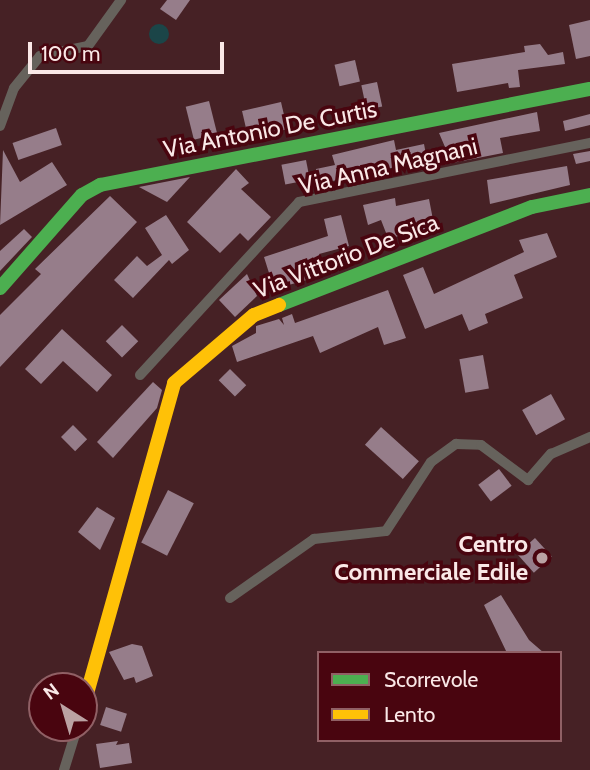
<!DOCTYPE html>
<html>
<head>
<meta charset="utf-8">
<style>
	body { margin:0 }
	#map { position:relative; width:590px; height:770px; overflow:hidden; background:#462125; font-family:Cabin,sans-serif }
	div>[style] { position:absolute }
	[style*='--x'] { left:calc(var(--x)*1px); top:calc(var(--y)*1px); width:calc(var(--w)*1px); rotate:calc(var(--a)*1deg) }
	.water>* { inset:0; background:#1b4548 }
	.round { border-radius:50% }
	.building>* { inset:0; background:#967d8a; transform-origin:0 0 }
	.street>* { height:10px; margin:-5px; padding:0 5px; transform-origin:5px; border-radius:5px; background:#66625c }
	.fast>* { height:14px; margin:-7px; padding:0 7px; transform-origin:7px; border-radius:7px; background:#4caf50 }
	.slow>* { height:14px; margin:-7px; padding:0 7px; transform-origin:7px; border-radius:7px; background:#ffc107 }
	.dots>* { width:19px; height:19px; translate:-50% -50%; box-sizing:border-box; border:4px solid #49050f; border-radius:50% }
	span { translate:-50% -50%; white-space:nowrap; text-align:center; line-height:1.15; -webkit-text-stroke:7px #49050f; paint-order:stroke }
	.street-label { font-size:24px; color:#fae8e7 }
	.poi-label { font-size:24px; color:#fae8e7; font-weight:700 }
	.right { translate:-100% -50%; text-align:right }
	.legend { position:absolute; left:317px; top:651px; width:245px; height:91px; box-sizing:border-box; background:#49050f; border:2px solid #906065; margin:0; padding:9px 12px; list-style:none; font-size:21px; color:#fae8e7 }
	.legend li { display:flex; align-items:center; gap:14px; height:35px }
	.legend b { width:35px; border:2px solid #906065 }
	.north { position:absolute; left:28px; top:672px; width:70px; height:70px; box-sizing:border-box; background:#49050f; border:2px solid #906065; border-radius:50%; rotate:323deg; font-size:19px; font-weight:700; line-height:28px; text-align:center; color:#fae8e7 }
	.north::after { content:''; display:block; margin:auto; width:24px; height:32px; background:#bba2a3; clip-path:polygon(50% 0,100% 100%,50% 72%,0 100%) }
	.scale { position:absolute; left:28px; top:42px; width:196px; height:32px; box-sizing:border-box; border:4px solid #fae8e7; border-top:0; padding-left:9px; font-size:21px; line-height:24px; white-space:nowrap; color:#fae8e7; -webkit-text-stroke:5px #49050f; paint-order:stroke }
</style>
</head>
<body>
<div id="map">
	<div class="water">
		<i class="round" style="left:149px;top:24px;width:20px;height:20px"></i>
	</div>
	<div class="building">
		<i style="clip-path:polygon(167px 0,190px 0,176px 20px,160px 9px)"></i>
		<i style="clip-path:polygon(590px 20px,590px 56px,576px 59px,569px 25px)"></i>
		<i style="clip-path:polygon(540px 44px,548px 55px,563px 52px,565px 64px,518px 70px,520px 87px,509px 88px,508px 83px,457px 92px,452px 64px,525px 52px,524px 46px)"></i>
		<i style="left:355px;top:60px;width:22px;height:21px;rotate:77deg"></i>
		<i style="left:377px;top:82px;width:25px;height:16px;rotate:78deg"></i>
		<i style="left:209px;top:101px;width:34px;height:24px;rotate:76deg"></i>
		<i style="left:281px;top:102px;width:28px;height:40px;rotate:77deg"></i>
		<i style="clip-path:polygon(537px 112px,540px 131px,500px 138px,503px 153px,437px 166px,435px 156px,448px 154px,439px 133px)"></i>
		<i style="clip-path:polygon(590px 114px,590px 125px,565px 131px,563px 121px)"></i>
		<i style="left:56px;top:128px;width:18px;height:46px;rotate:71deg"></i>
		<i style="clip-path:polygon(394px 140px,396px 150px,424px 144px,427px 160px,319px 184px,316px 169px,335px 165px,332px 155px)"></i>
		<i style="clip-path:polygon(3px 150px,20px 182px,52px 162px,67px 185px,0 225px)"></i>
		<i style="clip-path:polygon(590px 151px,590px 161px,576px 164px,573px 154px)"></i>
		<i style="left:306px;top:160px;width:20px;height:25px;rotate:79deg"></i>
		<i style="clip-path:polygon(567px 166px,570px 185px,490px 204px,487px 180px)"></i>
		<i style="clip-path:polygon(236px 169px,249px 183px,241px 189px,271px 217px,248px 241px,240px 233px,220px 253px,187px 222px)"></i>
		<i style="clip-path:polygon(190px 177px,167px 202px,139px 187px)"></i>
		<i style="clip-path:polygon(110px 196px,137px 222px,0 367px,0 315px,41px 274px,35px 269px)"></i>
		<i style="clip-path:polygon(395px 198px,396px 206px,429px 199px,435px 230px,388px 238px,381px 220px,368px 225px,363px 205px)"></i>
		<i style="clip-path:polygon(166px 215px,189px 250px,172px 264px,169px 260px,133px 298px,114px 280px,137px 256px,147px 266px,162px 255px,145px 228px)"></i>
		<i style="clip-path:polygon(341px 215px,349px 246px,319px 254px,325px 275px,274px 289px,264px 257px,328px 236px,324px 219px)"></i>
		<i style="clip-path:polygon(24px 229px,32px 237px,0 271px,0 251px)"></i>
		<i style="clip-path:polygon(547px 233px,557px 257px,514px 275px,523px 298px,485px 314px,488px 323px,469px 331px,462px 314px,425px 329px,403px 275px,423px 267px,434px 294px,524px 252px,519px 240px)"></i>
		<i style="clip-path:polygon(247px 274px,257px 296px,235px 317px,219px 300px)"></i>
		<i style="clip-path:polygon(388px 290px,406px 338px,384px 345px,378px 327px,320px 353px,313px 336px,237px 362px,232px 346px,256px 333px,256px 326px,279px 319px,284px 325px,282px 318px,292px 314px,295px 323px)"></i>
		<i style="left:122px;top:325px;width:23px;height:23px;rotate:45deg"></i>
		<i style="clip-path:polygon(62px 329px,112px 375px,97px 392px,63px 361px,41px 384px,25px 369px)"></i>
		<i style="left:483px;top:355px;width:34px;height:24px;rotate:80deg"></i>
		<i style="left:230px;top:369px;width:23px;height:16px;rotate:45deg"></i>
		<i style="clip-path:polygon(153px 382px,162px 390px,157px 408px,113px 458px,97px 442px)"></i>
		<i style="left:551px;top:394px;width:29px;height:33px;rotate:61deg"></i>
		<i style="left:73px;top:425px;width:20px;height:17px;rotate:45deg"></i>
		<i style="left:381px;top:427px;width:51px;height:24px;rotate:42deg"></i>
		<i style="left:499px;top:469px;width:21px;height:26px;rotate:53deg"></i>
		<i style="left:168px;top:490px;width:29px;height:59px;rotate:27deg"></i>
		<i style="clip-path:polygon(97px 507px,115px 518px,100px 550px,78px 532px)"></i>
		<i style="left:535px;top:538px;width:25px;height:24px;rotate:48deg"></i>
		<i style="clip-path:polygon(501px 595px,529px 640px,544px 653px,507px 653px,484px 605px)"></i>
		<i style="clip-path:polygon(132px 644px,142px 646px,153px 676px,136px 683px,134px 677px,124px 680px,109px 652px)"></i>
		<i style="left:106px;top:707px;width:22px;height:19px;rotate:18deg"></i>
		<i style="clip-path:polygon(118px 741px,116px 745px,129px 743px,132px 763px,100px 768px,96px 744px)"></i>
	</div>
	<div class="street">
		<i style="--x:0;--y:126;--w:40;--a:-69.8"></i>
		<i style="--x:14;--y:88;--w:41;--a:-50.9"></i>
		<i style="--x:40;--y:56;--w:49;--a:-11.8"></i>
		<i style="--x:88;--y:46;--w:57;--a:-54.3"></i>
		<i style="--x:140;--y:375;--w:235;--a:-47.4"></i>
		<i style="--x:299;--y:202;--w:297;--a:-11.5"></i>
		<i style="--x:230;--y:598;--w:103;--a:-35.1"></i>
		<i style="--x:314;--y:539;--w:72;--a:-6.3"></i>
		<i style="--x:386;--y:531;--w:82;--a:-56.9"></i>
		<i style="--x:431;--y:462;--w:31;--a:-36"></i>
		<i style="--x:456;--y:444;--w:25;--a:2"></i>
		<i style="--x:481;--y:445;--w:59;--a:36.7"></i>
		<i style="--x:528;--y:480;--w:35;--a:-49"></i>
		<i style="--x:551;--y:454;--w:43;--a:-23.6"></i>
		<i style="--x:64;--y:770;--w:44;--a:-72.8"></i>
	</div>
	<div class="fast">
		<i style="--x:0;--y:288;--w:124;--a:-48.6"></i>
		<i style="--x:82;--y:195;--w:21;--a:-29"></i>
		<i style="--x:100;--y:185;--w:499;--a:-11.1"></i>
		<i style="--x:279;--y:305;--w:271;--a:-21.2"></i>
		<i style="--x:532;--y:207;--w:59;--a:-11.7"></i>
	</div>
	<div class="slow">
		<i style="--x:84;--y:704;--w:333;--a:-74.3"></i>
		<i style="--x:174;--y:383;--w:105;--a:-40.4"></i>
		<i style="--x:254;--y:315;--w:27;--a:-22"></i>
	</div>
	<div class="dots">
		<i style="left:542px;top:558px;background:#bba2a3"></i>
	</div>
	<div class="street-label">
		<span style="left:270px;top:129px;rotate:-11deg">Via Antonio De Curtis</span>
		<span style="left:388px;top:166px;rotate:-13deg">Via Anna Magnani</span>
		<span style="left:346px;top:256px;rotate:-21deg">Via Vittorio De Sica</span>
	</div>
	<div class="poi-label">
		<span class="right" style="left:528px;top:558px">Centro<br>Commerciale Edile</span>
	</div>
	<ul class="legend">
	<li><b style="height:9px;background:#4caf50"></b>Scorrevole</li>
	<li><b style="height:9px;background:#ffc107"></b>Lento</li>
	</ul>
	<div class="north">N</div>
	<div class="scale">100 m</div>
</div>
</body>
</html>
